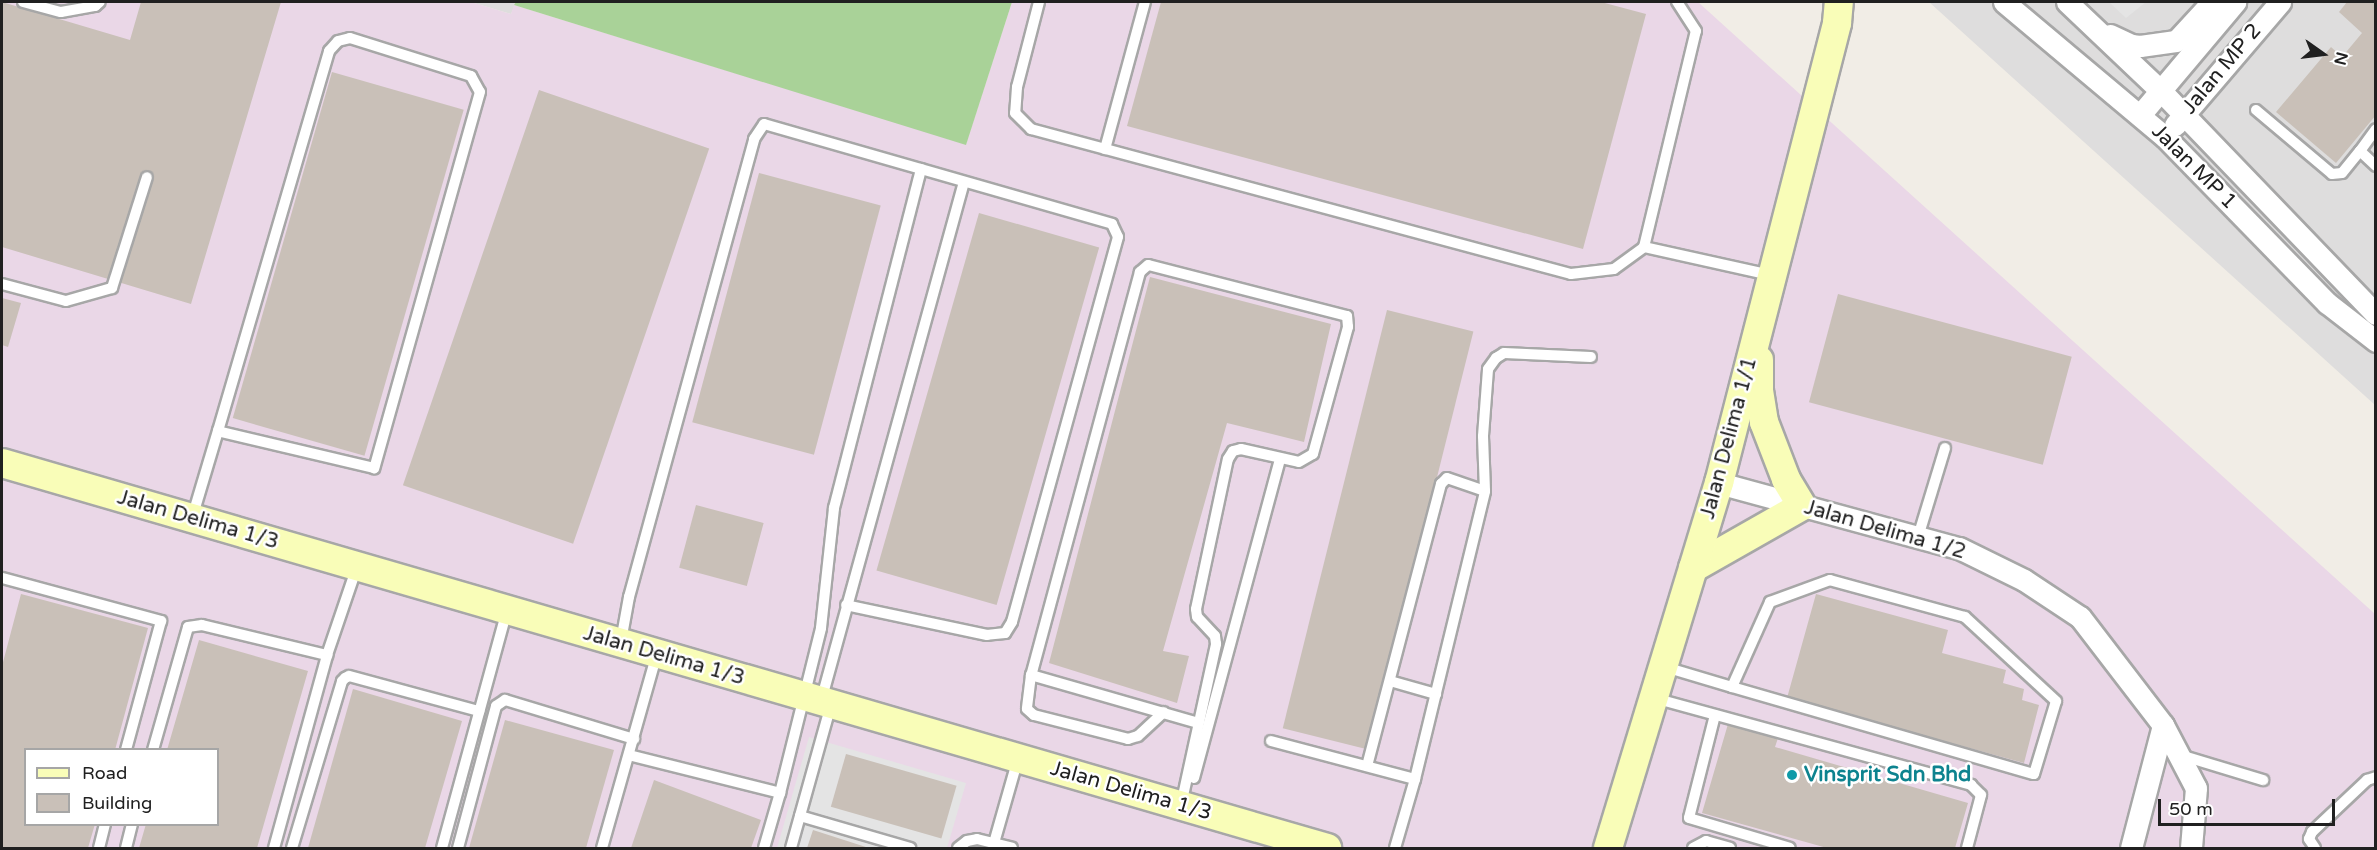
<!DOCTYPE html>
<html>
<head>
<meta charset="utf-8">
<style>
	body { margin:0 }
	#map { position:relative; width:2377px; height:850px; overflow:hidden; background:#f1ede6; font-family:"Varela Round",sans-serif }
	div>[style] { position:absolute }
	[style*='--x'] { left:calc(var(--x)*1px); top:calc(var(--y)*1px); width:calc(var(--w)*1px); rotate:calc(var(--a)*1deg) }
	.residential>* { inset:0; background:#dedddd }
	.industrial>* { inset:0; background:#ead7e7 }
	.forest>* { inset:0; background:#a9d298 }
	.parking>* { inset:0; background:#e4e4e4 }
	.building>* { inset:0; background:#c9c0b8; transform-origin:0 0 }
	.roads { filter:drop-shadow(2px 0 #a7a7a7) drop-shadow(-2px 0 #a7a7a7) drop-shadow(0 2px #a7a7a7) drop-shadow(0 -2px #a7a7a7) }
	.lane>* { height:10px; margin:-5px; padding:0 5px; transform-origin:5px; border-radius:5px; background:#fff }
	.street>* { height:21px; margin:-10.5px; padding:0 10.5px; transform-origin:10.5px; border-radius:10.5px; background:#fff }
	.secondary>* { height:28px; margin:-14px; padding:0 14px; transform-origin:14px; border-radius:14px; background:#f9fdb8 }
	.dots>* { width:16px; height:16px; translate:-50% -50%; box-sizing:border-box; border:3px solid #fff; border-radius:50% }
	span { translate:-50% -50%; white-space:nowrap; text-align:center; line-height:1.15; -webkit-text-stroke:5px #fff; paint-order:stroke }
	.street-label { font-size:21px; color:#202020 }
	.culture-label { font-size:21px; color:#0d838f; font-weight:700 }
	.left { translate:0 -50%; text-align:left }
	.frame { position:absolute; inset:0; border:3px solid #202020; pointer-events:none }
	.legend { position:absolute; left:24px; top:748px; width:195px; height:78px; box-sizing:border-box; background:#fff; border:2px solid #a6a6a6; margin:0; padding:8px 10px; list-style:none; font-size:18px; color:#202020 }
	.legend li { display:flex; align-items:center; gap:12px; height:30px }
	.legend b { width:30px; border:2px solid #a6a6a6 }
	.north { position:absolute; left:2293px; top:24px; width:60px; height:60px; -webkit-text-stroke:4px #fff; paint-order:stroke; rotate:104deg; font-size:16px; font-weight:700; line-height:24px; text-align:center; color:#202020 }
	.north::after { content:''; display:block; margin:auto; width:21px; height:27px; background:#202020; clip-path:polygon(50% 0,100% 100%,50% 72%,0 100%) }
	.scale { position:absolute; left:2158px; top:799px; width:177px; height:27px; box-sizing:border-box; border:3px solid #202020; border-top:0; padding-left:8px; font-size:18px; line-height:21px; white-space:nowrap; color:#202020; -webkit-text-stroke:4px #fff; paint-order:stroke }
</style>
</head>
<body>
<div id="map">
	<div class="residential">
		<i style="clip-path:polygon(471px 2px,516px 2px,511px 14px)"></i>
		<i style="clip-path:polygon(1929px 2px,2375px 2px,2375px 405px)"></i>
	</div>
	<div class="industrial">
		<i style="clip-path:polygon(evenodd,2px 2px,471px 2px,511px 14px,514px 5px,966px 144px,1012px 2px,1698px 2px,2375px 614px,2375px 848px,2px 848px,2px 2px,26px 750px,218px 750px,218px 824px,26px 824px,26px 750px)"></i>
	</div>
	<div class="forest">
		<i style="clip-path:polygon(516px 2px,1012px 2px,966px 145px,514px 5px)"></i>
	</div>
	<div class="parking">
		<i style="clip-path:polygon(2109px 2px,2146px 2px,2126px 18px)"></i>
		<i style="clip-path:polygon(809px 737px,966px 783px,947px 848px,777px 848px)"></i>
	</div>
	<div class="building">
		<i style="clip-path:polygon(2px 2px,130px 40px,141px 2px,281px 2px,191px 304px,2px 247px)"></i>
		<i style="clip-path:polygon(1161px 2px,1601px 2px,1646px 14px,1583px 249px,1127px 126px)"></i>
		<i style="clip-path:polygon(2347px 2px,2376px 2px,2376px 115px,2336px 163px,2276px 112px,2331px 47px,2342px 57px,2362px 33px,2339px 12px)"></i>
		<i style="left:332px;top:72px;width:137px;height:360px;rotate:16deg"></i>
		<i style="left:539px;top:90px;width:180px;height:418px;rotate:19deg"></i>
		<i style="left:759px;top:173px;width:126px;height:258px;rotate:15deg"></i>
		<i style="left:979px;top:213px;width:125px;height:372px;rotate:16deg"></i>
		<i style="clip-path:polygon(1150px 277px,1331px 324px,1304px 442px,1227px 423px,1163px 651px,1189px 656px,1177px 703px,1049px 663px)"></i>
		<i style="left:1838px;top:294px;width:242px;height:112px;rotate:15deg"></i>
		<i style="clip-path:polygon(2px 298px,21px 303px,8px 347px,2px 345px)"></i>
		<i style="left:1387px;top:310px;width:89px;height:431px;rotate:14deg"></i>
		<i style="left:696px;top:505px;width:70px;height:65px;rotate:15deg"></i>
		<i style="clip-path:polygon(21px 594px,148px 628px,115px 750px,26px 750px,26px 824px,95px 824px,88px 848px,2px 848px,2px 666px)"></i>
		<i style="clip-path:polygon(1816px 594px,1948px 630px,1942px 653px,2006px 670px,2003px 683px,2024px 689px,2022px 700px,2039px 705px,2024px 763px,1787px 698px)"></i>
		<i style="clip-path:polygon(199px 640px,308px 671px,257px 848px,139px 848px,146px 824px,218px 824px,218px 750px,167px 750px)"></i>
		<i style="clip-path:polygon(353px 689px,462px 721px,425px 848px,308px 848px)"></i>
		<i style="clip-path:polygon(505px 720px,614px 750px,586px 848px,469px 848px)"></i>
		<i style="clip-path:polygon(1728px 724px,1778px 738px,1775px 747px,1968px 803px,1955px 848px,1827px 848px,1702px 813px)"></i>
		<i style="left:846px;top:754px;width:115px;height:55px;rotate:16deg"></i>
		<i style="clip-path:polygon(654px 780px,761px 820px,751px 848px,631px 848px)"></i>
		<i style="clip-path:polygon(813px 830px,869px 848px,807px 848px)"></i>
	</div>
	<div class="roads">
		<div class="lane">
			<i style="--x:23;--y:2;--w:39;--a:15"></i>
			<i style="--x:61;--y:12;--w:35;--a:-10"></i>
			<i style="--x:95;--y:6;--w:6;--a:-39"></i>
			<i style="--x:1039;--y:2;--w:88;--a:104.5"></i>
			<i style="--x:1017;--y:87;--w:26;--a:94"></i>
			<i style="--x:1015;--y:113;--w:23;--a:45"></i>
			<i style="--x:1031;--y:129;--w:559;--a:15.03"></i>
			<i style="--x:1571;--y:274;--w:43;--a:-6.6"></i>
			<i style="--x:1614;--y:269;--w:37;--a:-36"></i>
			<i style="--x:1644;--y:247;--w:222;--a:-76.5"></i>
			<i style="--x:1696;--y:31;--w:35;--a:-123"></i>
			<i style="--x:350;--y:38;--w:127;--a:17.4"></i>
			<i style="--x:471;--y:76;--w:18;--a:61"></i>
			<i style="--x:480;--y:92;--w:391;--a:105.7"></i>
			<i style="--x:374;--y:468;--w:160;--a:-166.7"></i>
			<i style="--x:218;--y:431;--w:396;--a:-73.7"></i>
			<i style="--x:329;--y:51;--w:13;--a:-48"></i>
			<i style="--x:338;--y:41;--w:12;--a:-14"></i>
			<i style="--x:2256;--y:110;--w:99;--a:40.1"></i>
			<i style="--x:2332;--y:174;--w:10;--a:-6"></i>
			<i style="--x:2342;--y:173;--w:28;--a:-51"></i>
			<i style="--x:2360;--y:151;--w:22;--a:43"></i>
			<i style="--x:1105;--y:149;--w:152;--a:-74.8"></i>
			<i style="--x:2360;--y:151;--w:27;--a:-54"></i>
			<i style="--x:1644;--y:247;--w:129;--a:12.5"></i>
			<i style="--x:2;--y:284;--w:66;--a:14.9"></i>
			<i style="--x:66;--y:301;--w:48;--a:-15.8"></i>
			<i style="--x:112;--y:288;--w:116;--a:-72.5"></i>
			<i style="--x:192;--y:518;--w:91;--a:-73.4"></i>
			<i style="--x:1918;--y:537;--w:93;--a:-73.1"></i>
			<i style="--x:2;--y:578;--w:165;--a:15.1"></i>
			<i style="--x:161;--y:621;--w:134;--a:105.2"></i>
			<i style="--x:621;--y:641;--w:45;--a:-79.7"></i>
			<i style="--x:629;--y:597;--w:475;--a:-74.7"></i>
			<i style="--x:754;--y:139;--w:18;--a:-56"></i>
			<i style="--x:764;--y:124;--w:362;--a:16"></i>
			<i style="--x:1112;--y:224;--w:14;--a:65"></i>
			<i style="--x:1118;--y:237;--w:399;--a:105.4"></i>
			<i style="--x:1012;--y:622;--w:13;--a:122"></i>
			<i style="--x:1005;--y:633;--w:18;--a:174"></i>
			<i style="--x:987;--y:635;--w:144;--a:-168"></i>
			<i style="--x:1665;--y:667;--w:70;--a:16.6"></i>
			<i style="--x:1732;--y:687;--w:314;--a:16.1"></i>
			<i style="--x:2034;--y:774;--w:76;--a:-73.2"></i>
			<i style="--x:2056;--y:701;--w:124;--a:-137.3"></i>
			<i style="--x:1965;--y:617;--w:140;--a:-164.7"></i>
			<i style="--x:1830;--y:580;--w:64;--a:159.9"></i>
			<i style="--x:1770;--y:602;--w:93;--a:114.1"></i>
			<i style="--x:1031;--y:675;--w:34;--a:97"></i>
			<i style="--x:1027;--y:709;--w:9;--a:41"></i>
			<i style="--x:1034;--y:715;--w:97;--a:14.3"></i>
			<i style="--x:1128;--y:739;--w:10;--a:-17"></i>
			<i style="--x:1138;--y:736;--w:35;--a:-43"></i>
			<i style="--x:1390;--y:681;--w:48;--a:15.8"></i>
			<i style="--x:1654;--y:698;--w:329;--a:15.3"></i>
			<i style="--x:1971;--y:785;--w:14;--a:45"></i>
			<i style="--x:1981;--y:795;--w:55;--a:104.8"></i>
			<i style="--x:821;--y:701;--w:538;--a:-74.6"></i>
			<i style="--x:1715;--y:715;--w:106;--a:104.2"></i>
			<i style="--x:1689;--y:818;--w:105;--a:16.5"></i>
			<i style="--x:1271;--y:741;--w:149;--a:14.8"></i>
			<i style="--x:153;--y:750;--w:128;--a:-74.1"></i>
			<i style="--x:188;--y:627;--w:14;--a:-8"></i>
			<i style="--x:202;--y:625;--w:129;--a:13.5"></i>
			<i style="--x:629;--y:755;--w:156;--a:14.1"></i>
			<i style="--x:780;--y:793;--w:170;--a:-76"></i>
			<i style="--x:821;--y:628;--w:121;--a:-83.8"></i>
			<i style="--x:834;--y:508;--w:350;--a:-75.6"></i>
			<i style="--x:2180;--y:755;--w:87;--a:16.8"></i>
			<i style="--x:1367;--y:766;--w:292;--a:-75.3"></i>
			<i style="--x:1441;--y:484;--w:8;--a:-45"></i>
			<i style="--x:1447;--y:478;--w:40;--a:18.9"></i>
			<i style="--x:1194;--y:778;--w:329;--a:-74.9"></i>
			<i style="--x:1181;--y:805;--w:165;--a:-77.7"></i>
			<i style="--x:1216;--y:644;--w:8;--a:-97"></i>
			<i style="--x:1215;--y:636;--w:26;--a:-133"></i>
			<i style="--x:1197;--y:617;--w:8;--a:-97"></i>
			<i style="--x:1196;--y:609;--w:153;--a:-78"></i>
			<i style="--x:1228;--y:459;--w:9;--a:-58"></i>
			<i style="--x:1233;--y:451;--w:8;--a:-14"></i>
			<i style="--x:1241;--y:449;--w:59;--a:12.6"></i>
			<i style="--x:1299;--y:462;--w:16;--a:-30"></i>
			<i style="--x:1313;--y:454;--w:132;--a:-74.6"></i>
			<i style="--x:1348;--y:327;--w:11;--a:-95"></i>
			<i style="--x:1347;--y:316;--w:205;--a:-165.6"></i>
			<i style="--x:1148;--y:265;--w:11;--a:139"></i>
			<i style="--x:1140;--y:272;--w:417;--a:105.1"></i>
			<i style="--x:1031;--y:675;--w:174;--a:16"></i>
			<i style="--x:800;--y:816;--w:115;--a:16.2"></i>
			<i style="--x:994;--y:843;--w:87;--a:-74.1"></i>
			<i style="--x:99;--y:848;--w:25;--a:-76"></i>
			<i style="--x:126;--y:848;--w:25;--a:-76"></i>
			<i style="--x:274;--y:848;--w:200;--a:-74.6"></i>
			<i style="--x:327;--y:655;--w:93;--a:-71.2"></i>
			<i style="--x:292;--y:848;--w:174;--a:-73.3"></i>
			<i style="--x:342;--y:681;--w:4;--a:-45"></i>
			<i style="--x:345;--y:678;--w:4;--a:-27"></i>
			<i style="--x:349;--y:676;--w:135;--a:15.1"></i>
			<i style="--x:442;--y:848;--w:247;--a:-74.7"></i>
			<i style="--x:458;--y:848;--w:147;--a:-75"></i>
			<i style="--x:496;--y:706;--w:11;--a:-34"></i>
			<i style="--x:505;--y:700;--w:135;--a:16.8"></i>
			<i style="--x:602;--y:848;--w:202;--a:-74.2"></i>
			<i style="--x:764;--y:848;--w:57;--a:-73.8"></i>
			<i style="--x:791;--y:848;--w:148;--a:-74.4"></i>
			<i style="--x:958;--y:848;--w:11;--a:-38"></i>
			<i style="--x:967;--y:841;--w:10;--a:-11"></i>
			<i style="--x:977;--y:839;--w:36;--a:14"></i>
			<i style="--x:1395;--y:848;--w:72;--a:-73.8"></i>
			<i style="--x:1415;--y:779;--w:296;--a:-76.3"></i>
			<i style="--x:1485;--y:491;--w:55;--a:-92.1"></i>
			<i style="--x:1483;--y:436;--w:67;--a:-85.7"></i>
			<i style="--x:1488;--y:369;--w:14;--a:-54"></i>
			<i style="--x:1496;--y:358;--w:9;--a:-32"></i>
			<i style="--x:1504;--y:353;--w:87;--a:2.6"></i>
			<i style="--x:1693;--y:848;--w:15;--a:-28"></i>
			<i style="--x:1706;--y:841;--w:25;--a:16"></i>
			<i style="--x:2315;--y:848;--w:11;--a:-124"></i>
			<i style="--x:2309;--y:839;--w:8;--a:-67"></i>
			<i style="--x:2312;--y:832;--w:76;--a:-43.4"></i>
			<i style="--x:2367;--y:780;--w:9;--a:-18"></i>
		</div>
		<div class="street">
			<i style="--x:2004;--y:2;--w:210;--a:40"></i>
			<i style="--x:2165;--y:137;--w:232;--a:45.7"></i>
			<i style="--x:2327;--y:303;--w:62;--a:37.8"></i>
			<i style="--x:2067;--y:2;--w:131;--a:43.5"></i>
			<i style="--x:2162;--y:92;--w:308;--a:46.1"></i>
			<i style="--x:2110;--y:35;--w:23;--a:25"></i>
			<i style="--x:2131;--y:45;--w:9;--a:6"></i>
			<i style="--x:2140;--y:46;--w:36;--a:-8"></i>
			<i style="--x:2176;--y:41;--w:53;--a:-47.3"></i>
			<i style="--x:2140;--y:115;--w:148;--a:-49.9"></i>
			<i style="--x:2175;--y:125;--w:162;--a:-49.5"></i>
			<i style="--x:1719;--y:483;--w:249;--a:15.2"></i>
			<i style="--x:1959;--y:548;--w:72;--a:26.2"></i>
			<i style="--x:2024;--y:580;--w:67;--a:33.5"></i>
			<i style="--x:2080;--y:617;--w:136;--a:52.5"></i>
			<i style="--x:2163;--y:725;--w:71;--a:62.4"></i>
			<i style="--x:2196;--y:788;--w:60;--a:94.8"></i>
			<i style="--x:2131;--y:848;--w:127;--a:-75.4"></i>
		</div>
		<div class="secondary">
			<i style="--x:2;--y:463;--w:1380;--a:16.2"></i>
			<i style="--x:1693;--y:568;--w:125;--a:-29.6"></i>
			<i style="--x:1802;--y:506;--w:31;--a:-121"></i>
			<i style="--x:1786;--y:479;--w:61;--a:-111.1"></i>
			<i style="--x:1764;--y:422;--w:31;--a:-99"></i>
			<i style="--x:1759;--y:391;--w:31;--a:-90"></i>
			<i style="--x:1608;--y:848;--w:382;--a:-73.1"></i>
			<i style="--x:1719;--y:483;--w:475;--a:-75.6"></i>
			<i style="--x:1837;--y:23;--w:21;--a:-85"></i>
		</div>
	</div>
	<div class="dots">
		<i style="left:1792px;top:775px;background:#0f9aa8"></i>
	</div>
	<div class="street-label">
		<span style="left:2222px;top:69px;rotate:-50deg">Jalan MP 2</span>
		<span style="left:2194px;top:167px;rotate:45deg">Jalan MP 1</span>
		<span style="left:1729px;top:438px;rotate:-75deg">Jalan Delima 1/1</span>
		<span style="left:198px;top:520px;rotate:16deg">Jalan Delima 1/3</span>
		<span style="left:1885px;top:530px;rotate:16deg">Jalan Delima 1/2</span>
		<span style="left:664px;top:656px;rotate:16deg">Jalan Delima 1/3</span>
		<span style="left:1131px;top:791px;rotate:16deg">Jalan Delima 1/3</span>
	</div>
	<div class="culture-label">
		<span class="left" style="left:1804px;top:775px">Vinsprit Sdn Bhd</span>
	</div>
	<div class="frame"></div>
	<ul class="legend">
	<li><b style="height:8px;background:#f9fdb8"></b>Road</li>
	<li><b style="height:16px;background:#c9c0b8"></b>Building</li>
	</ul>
	<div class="north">N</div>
	<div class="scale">50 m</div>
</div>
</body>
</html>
